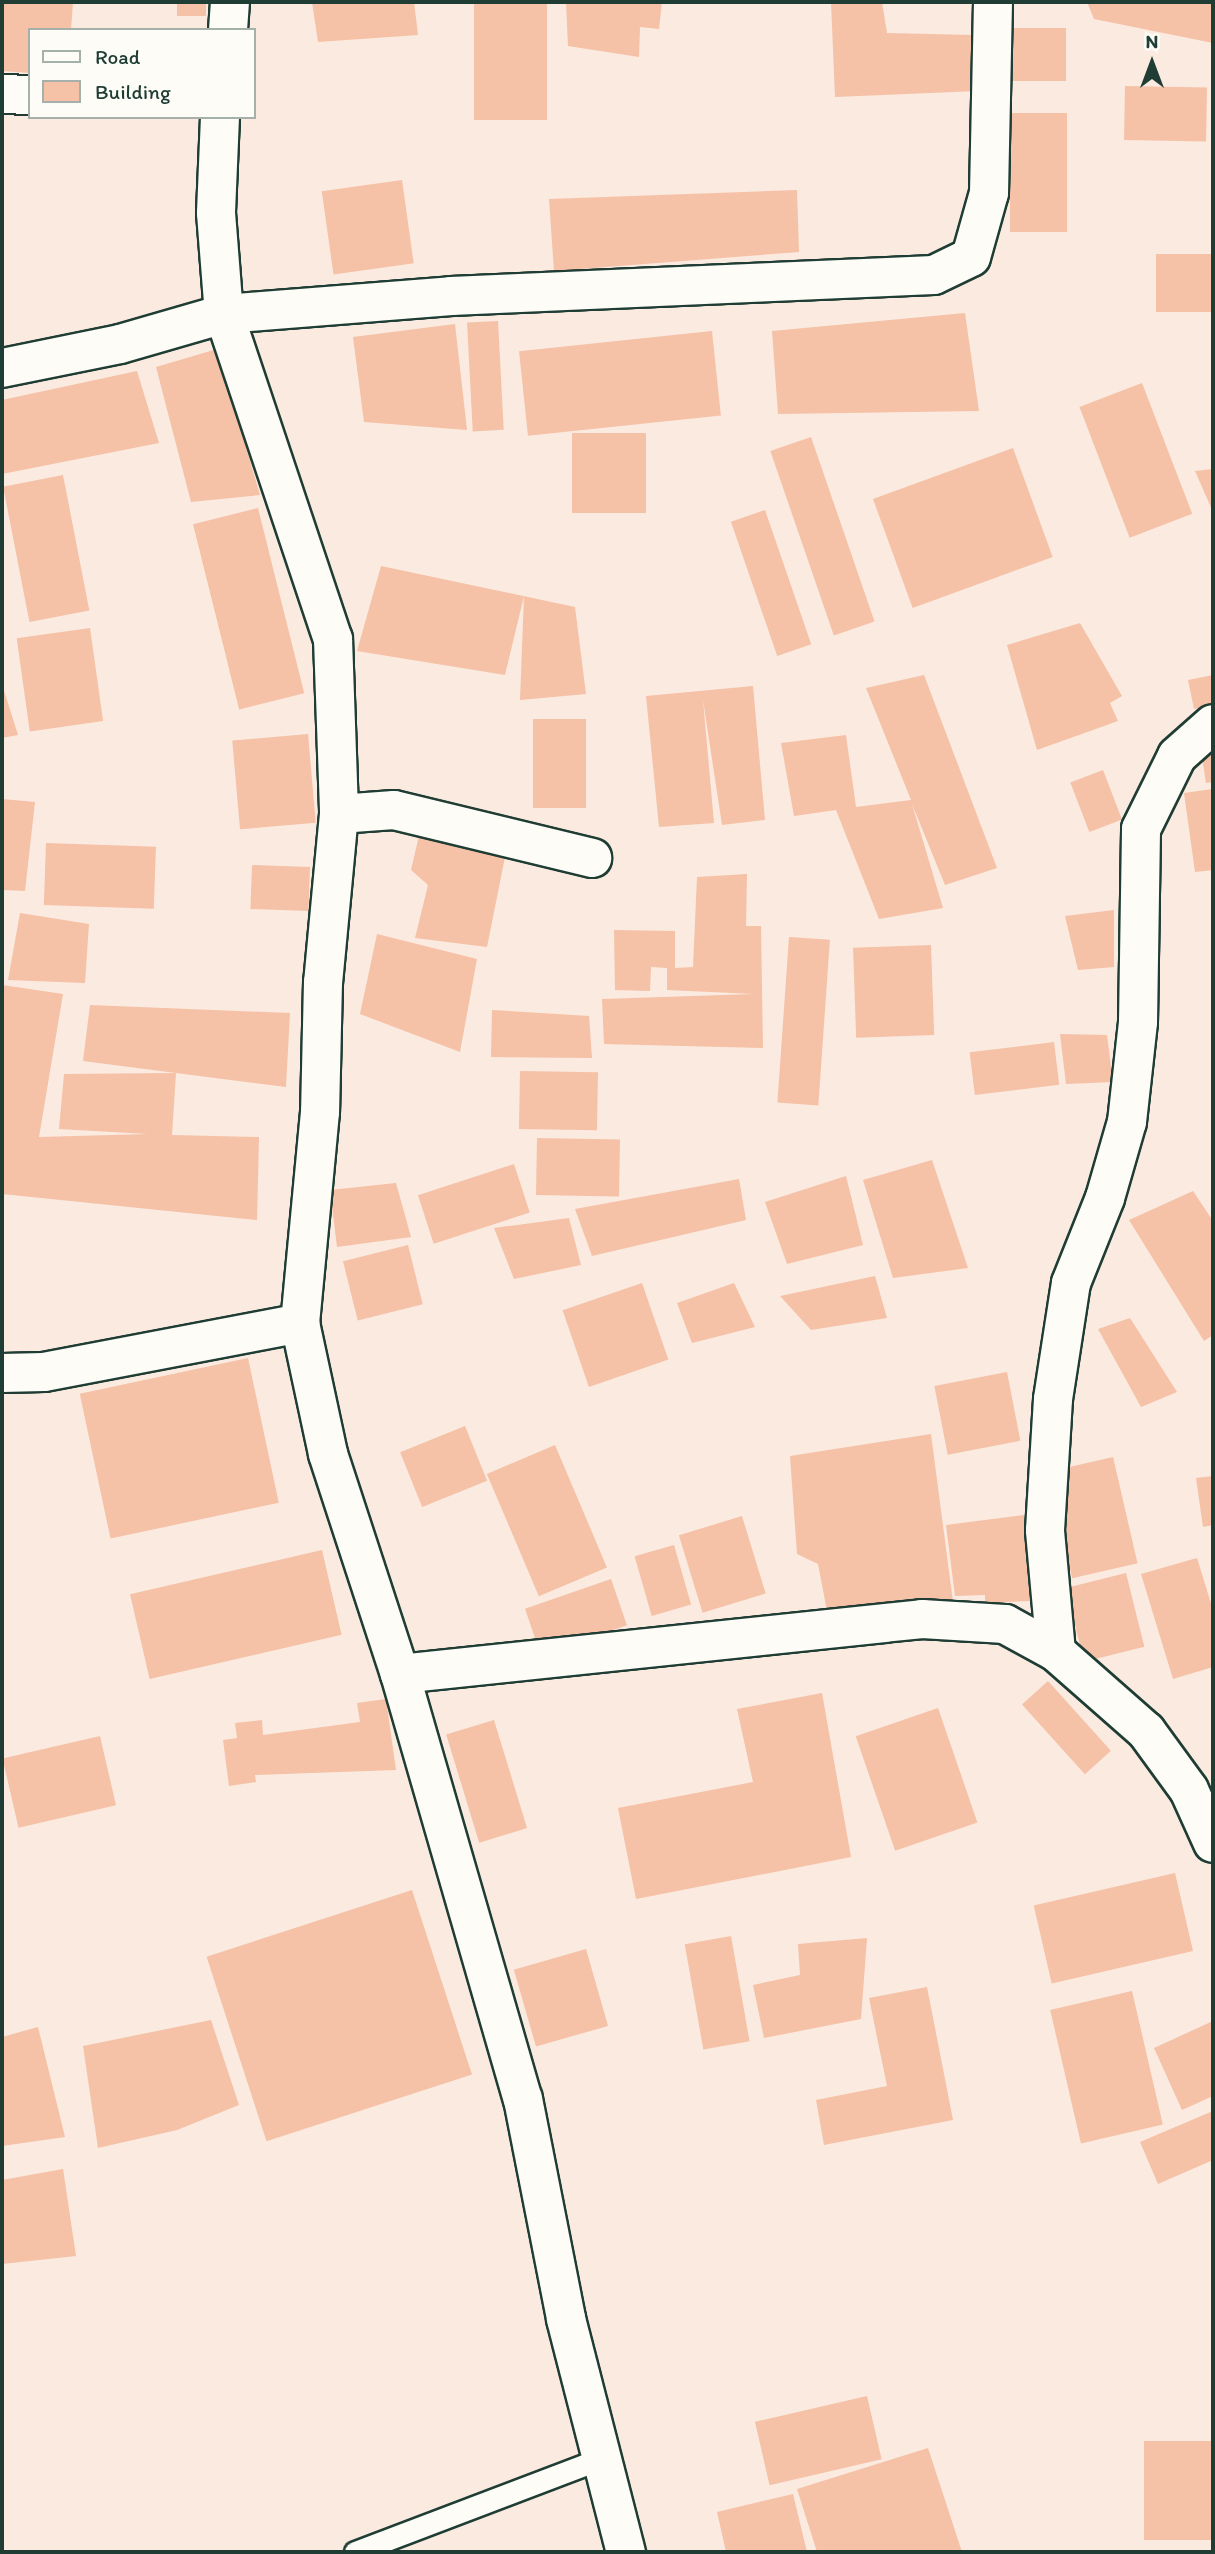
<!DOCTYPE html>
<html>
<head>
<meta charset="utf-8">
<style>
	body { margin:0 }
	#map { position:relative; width:1215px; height:2554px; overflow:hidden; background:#fbeadf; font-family:Itim,sans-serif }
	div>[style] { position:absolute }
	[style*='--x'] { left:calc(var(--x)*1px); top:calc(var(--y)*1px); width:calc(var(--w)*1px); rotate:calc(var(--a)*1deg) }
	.building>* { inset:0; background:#f5c1a7; transform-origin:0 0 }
	.roads { filter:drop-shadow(2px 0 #1f3d34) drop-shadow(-2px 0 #1f3d34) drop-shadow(0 2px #1f3d34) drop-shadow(0 -2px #1f3d34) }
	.lane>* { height:21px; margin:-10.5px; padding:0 10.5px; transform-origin:10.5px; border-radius:10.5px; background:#fdfcf7 }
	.street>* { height:38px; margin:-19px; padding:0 19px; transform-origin:19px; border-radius:19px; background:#fdfcf7 }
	span { translate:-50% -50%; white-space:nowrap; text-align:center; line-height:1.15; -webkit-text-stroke:6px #fdfcf7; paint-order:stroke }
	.frame { position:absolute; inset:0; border:4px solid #1f3d34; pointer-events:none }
	.legend { position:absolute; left:28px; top:28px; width:228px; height:91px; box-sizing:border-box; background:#fdfcf7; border:2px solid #a4b0a9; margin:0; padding:9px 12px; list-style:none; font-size:21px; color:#1f3d34 }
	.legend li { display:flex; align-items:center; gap:14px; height:35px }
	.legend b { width:35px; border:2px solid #a4b0a9 }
	.north { position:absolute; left:1117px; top:28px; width:70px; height:70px; -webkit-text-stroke:5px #fdfcf7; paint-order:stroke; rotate:0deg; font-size:19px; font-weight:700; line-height:28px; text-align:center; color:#1f3d34 }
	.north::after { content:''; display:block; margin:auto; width:24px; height:32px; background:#1f3d34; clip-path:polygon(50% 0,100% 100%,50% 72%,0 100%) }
</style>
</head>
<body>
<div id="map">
	<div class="building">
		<i style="clip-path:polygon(2px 2px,73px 2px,71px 30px,30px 30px,30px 73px,2px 71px)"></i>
		<i style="left:177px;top:2px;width:29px;height:14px"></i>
		<i style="clip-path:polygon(312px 2px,414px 2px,418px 35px,318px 42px)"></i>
		<i style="left:474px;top:2px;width:73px;height:118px"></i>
		<i style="clip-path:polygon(566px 2px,662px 2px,659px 29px,640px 27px,639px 57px,568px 46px)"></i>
		<i style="clip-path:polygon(831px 2px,882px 2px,887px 33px,972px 35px,978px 91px,835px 97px)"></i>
		<i style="clip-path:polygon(1087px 2px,1213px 2px,1213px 43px,1094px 19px)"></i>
		<i style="left:1066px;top:28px;width:53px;height:60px;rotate:90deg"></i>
		<i style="left:1125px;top:86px;width:82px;height:54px;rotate:1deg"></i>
		<i style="left:1010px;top:113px;width:57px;height:119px"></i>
		<i style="left:402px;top:180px;width:84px;height:81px;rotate:82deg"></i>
		<i style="clip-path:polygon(797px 190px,799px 252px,554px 271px,549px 199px)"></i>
		<i style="left:1213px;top:254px;width:58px;height:57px;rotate:90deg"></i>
		<i style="clip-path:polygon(965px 313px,979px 411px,778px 414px,772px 331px)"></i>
		<i style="left:498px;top:321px;width:109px;height:31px;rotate:87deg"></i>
		<i style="clip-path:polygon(455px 324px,467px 430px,364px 422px,353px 337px)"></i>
		<i style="left:712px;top:331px;width:85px;height:194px;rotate:84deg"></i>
		<i style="clip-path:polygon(217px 349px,260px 495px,191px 502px,156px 367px)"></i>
		<i style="clip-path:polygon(137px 371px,159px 443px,2px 474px,2px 400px)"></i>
		<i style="left:1142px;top:383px;width:140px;height:67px;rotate:69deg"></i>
		<i style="left:572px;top:433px;width:74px;height:80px"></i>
		<i style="left:811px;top:437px;width:195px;height:43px;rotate:71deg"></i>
		<i style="left:1013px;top:448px;width:116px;height:149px;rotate:70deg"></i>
		<i style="clip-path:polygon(1213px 469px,1213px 512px,1195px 471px)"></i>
		<i style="left:63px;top:475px;width:138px;height:61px;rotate:79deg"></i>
		<i style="left:258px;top:508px;width:191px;height:67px;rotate:76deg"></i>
		<i style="left:765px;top:510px;width:142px;height:36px;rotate:71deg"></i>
		<i style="clip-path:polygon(381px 566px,575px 607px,586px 694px,520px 700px,524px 596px,505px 675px,357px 651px)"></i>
		<i style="clip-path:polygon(1080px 623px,1122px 696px,1110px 703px,1118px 721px,1037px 750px,1007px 645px)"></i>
		<i style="left:90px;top:628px;width:94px;height:74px;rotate:82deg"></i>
		<i style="clip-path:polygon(924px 675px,997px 868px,945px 885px,912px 804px,943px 908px,879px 919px,836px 810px,794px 816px,781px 743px,846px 735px,856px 807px,911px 800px,866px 688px)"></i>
		<i style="clip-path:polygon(1213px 675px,1213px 705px,1194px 709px,1188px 680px)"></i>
		<i style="clip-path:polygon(2px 684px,18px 735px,2px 738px)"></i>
		<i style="clip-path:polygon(753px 686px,765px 820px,722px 825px,703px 700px,714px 823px,659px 827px,646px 696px)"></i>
		<i style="left:533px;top:719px;width:53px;height:89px"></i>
		<i style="left:308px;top:734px;width:89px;height:76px;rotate:85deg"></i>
		<i style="clip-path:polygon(1213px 742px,1213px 782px,1206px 783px,1200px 745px)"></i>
		<i style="left:1103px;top:770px;width:53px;height:35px;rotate:69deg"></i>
		<i style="clip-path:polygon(1213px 789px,1213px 870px,1195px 872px,1184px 793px)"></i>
		<i style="clip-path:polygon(2px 799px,35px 802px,25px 891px,2px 890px)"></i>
		<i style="clip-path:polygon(421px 827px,507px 847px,487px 947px,415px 938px,428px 885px,411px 870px)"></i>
		<i style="left:46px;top:843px;width:110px;height:62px;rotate:2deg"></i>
		<i style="left:252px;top:865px;width:58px;height:44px;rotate:2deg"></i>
		<i style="clip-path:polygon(747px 874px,746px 926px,761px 926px,763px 1048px,604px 1044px,602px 999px,754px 994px,667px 990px,667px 968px,651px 967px,650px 991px,615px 990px,614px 930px,675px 931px,675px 968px,693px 967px,697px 877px)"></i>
		<i style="clip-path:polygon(1114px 910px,1114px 967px,1078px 970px,1065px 916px)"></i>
		<i style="clip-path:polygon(20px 913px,89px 924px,85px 983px,8px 980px)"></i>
		<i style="clip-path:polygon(377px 934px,477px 959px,460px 1052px,360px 1014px)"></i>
		<i style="left:789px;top:937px;width:41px;height:166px;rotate:4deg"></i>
		<i style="left:931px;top:945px;width:90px;height:78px;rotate:88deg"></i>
		<i style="clip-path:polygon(2px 985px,63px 994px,39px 1137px,148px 1134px,59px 1129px,64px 1074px,176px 1073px,83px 1061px,90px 1005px,290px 1013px,286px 1087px,176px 1073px,172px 1135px,259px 1137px,257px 1220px,2px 1194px)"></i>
		<i style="clip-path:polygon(492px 1010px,589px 1016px,592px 1058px,491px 1057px)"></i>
		<i style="clip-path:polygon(1060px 1034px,1107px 1035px,1113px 1082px,1066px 1084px)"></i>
		<i style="left:1054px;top:1042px;width:43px;height:85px;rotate:83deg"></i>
		<i style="left:520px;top:1071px;width:78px;height:58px;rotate:1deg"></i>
		<i style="left:537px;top:1138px;width:83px;height:57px;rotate:1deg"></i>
		<i style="clip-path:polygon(932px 1160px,968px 1268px,893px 1278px,863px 1180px)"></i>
		<i style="left:514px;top:1164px;width:51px;height:101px;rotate:72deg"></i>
		<i style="clip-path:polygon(846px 1176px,863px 1245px,787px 1264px,765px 1202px)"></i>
		<i style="clip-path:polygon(739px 1179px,746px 1220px,592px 1256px,575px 1209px)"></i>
		<i style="clip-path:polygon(396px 1183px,411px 1237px,337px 1247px,330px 1190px)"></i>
		<i style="clip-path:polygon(1193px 1191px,1213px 1221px,1213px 1335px,1204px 1341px,1129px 1220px)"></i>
		<i style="clip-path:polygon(569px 1218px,581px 1265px,514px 1279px,494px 1228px)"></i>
		<i style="left:408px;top:1245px;width:61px;height:67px;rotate:76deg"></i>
		<i style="clip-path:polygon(875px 1276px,887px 1318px,811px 1330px,780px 1296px)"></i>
		<i style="left:642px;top:1283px;width:81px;height:84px;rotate:71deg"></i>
		<i style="clip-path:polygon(734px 1283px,755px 1327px,692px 1343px,677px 1303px)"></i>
		<i style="clip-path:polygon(1130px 1318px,1177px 1392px,1141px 1407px,1098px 1329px)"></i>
		<i style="left:248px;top:1358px;width:148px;height:172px;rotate:78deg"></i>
		<i style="left:1007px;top:1372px;width:70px;height:74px;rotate:79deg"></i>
		<i style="left:465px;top:1426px;width:59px;height:70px;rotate:68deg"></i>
		<i style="clip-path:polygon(931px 1434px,953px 1602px,827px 1611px,818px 1564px,797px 1554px,790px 1456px)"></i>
		<i style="left:555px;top:1445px;width:133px;height:74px;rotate:67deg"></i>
		<i style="left:1113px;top:1457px;width:109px;height:67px;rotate:77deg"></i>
		<i style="clip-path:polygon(1213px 1476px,1213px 1525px,1203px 1527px,1196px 1478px)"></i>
		<i style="clip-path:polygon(1024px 1515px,1030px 1601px,985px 1603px,985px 1595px,955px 1596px,946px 1525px)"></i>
		<i style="left:742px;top:1516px;width:81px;height:66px;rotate:73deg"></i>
		<i style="left:674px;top:1545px;width:62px;height:41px;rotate:74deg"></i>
		<i style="left:322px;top:1550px;width:87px;height:197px;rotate:77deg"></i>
		<i style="clip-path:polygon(1197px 1558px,1213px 1610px,1213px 1667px,1173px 1679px,1141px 1574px)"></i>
		<i style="left:1126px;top:1573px;width:76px;height:62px;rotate:76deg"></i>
		<i style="left:611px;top:1579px;width:49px;height:91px;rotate:71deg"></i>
		<i style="left:1048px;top:1681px;width:94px;height:35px;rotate:48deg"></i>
		<i style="clip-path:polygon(822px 1693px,851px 1857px,636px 1899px,618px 1808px,753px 1782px,737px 1709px)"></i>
		<i style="clip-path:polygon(386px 1699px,396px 1770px,255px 1775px,256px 1782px,229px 1786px,223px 1740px,237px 1738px,235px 1723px,262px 1720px,263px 1735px,360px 1722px,357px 1703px)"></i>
		<i style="left:938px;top:1708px;width:121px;height:87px;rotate:71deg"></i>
		<i style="left:494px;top:1720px;width:113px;height:50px;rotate:73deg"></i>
		<i style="left:100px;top:1736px;width:71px;height:100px;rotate:77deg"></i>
		<i style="left:1175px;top:1873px;width:80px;height:145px;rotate:77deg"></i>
		<i style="left:412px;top:1890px;width:194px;height:216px;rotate:72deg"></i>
		<i style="left:731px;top:1936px;width:107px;height:47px;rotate:80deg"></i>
		<i style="clip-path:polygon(867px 1938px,861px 2019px,764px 2038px,753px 1985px,800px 1975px,798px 1944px)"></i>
		<i style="left:586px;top:1949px;width:80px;height:75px;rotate:74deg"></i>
		<i style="clip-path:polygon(927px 1987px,953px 2120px,824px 2145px,816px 2100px,887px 2086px,869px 1998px)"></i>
		<i style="left:1132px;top:1991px;width:137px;height:84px;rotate:77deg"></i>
		<i style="clip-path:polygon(211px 2020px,239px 2105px,177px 2130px,98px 2148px,83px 2046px)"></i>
		<i style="clip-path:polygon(1213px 2021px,1213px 2096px,1182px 2110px,1154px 2048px)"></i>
		<i style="clip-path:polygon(38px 2027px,65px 2137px,2px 2146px,2px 2037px)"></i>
		<i style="clip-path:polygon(1213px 2111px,1213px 2160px,1158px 2184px,1140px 2142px)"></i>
		<i style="clip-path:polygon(63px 2169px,76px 2256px,2px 2264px,2px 2180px)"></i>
		<i style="left:867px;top:2396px;width:65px;height:115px;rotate:77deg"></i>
		<i style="left:1213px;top:2441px;width:99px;height:69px;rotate:90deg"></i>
		<i style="clip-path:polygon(928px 2448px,962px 2552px,817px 2552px,797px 2489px)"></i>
		<i style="clip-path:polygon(793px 2494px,807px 2552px,726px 2552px,717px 2512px)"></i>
	</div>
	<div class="roads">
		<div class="lane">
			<i style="--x:355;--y:2552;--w:264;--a:-20.8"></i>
		</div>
		<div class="street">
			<i style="--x:228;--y:30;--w:28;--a:-86"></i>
			<i style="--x:2;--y:94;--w:28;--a:2"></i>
			<i style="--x:220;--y:117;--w:96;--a:92.4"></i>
			<i style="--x:216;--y:213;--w:101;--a:85.5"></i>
			<i style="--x:224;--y:314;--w:343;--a:71.5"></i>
			<i style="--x:333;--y:639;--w:175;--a:88"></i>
			<i style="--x:339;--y:814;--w:169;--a:95.4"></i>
			<i style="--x:323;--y:982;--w:130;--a:91.3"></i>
			<i style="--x:320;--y:1112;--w:212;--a:95.4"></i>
			<i style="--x:300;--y:1323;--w:134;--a:77.9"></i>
			<i style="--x:328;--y:1454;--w:231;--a:71.9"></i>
			<i style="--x:400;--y:1674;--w:442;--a:73.9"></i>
			<i style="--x:523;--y:2099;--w:224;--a:78.9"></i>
			<i style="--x:566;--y:2319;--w:241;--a:75.6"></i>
			<i style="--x:2;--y:368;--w:120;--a:-11.5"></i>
			<i style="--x:120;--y:344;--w:108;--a:-16.1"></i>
			<i style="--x:224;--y:314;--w:228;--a:-4.5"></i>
			<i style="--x:451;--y:296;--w:483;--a:-2.5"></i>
			<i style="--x:934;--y:275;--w:41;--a:-25.9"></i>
			<i style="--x:971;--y:257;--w:66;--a:-74.3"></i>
			<i style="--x:989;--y:193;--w:191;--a:-88.8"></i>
			<i style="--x:339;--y:814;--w:55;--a:-4.2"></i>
			<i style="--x:394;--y:810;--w:204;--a:13.6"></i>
			<i style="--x:2;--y:1373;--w:42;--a:-1.4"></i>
			<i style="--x:44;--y:1372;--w:261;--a:-10.8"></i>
			<i style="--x:1056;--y:1652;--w:122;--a:-95.2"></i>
			<i style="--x:1045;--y:1530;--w:131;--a:-86.5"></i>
			<i style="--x:1053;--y:1399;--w:117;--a:-81.2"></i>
			<i style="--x:1071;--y:1283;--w:92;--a:-68.2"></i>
			<i style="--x:1105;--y:1198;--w:79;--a:-73.9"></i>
			<i style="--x:1127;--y:1122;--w:101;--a:-83.7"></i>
			<i style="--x:1138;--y:1022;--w:193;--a:-89.1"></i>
			<i style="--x:1141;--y:829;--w:81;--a:-63.7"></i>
			<i style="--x:1177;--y:756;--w:48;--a:-41.6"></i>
			<i style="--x:400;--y:1674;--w:525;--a:-6.01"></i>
			<i style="--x:922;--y:1619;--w:83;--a:3.4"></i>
			<i style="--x:1005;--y:1624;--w:58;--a:28.8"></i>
			<i style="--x:1056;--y:1652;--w:120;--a:41.3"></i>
			<i style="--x:1146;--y:1731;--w:73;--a:53.9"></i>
			<i style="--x:1189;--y:1790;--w:58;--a:65.6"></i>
		</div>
	</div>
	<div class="frame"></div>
	<ul class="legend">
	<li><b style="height:9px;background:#fdfcf7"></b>Road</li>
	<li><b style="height:19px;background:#f5c1a7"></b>Building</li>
	</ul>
	<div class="north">N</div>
</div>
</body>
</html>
